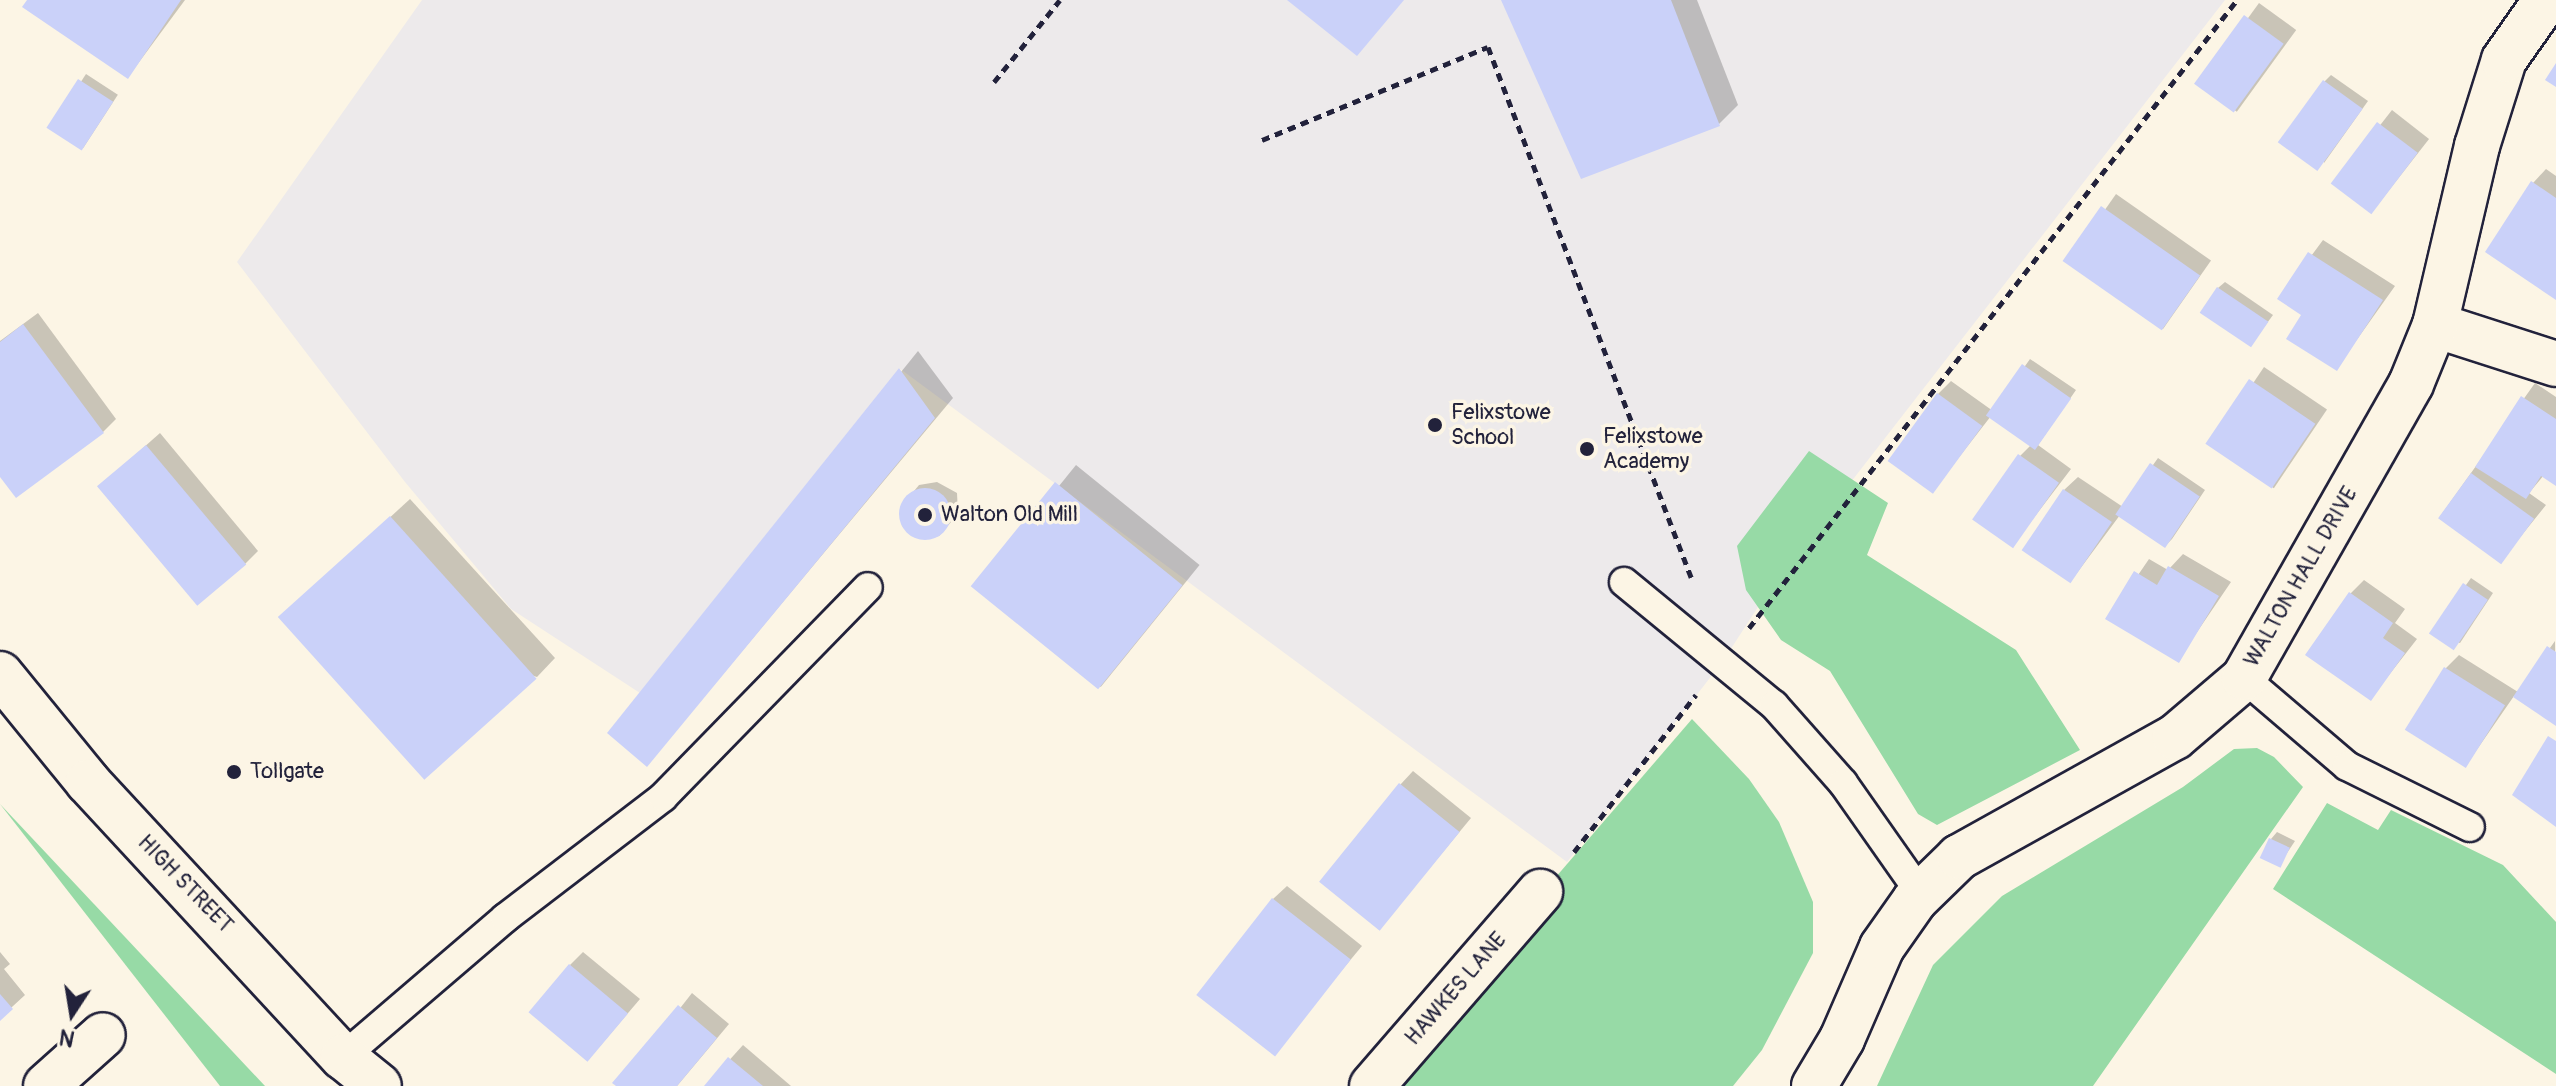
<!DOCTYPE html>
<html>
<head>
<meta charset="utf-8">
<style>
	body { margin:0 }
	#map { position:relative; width:2556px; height:1086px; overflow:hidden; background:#fcf5e5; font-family:Pangolin,sans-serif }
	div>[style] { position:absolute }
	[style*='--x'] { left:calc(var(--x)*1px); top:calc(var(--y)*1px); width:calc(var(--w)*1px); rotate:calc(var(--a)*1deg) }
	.built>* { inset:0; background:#edeaeb }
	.green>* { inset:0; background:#97daa6 }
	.shadow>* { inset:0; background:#0003; transform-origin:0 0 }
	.building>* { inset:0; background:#cad1f9; transform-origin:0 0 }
	.round { border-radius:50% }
	.path>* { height:5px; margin-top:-2.5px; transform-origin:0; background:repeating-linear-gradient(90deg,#22223b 0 8px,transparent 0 14px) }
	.roads { filter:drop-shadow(2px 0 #22223b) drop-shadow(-2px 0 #22223b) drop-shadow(0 2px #22223b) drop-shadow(0 -2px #22223b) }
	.service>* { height:28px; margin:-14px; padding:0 14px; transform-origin:14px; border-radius:14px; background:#fcf5e5 }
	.minor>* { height:44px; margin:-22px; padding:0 22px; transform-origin:22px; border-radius:22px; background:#fcf5e5 }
	.tertiary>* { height:44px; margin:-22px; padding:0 22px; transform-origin:22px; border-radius:22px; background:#fcf5e5 }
	.dots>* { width:22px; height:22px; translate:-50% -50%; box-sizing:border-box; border:4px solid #fcf5e5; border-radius:50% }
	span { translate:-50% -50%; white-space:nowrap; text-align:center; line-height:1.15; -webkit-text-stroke:7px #fcf5e5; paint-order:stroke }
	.poi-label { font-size:22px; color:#22223b }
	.left { translate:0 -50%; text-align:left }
	.street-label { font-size:22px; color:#22223b }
	.north { position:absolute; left:32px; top:974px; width:80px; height:80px; -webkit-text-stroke:6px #fcf5e5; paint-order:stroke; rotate:192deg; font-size:22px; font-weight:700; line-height:32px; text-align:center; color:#22223b }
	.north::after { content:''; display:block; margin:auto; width:28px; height:36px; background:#22223b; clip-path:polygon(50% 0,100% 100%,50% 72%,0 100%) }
</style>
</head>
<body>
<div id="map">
	<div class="built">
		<i style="clip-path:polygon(422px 0,2225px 0,1778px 576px,1723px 661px,1567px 862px,899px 368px,640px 693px,511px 609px,405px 482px,237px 262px)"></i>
	</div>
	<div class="green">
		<i style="clip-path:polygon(1809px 451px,1888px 503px,1867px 555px,2016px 650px,2080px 750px,1937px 825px,1918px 814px,1830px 671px,1781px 640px,1746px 590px,1737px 546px)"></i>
		<i style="clip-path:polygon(1692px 719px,1749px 779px,1779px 822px,1813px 902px,1813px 953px,1762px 1050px,1733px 1086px,1376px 1086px)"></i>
		<i style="clip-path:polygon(2257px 748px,2274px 757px,2303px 787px,2093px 1086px,1877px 1086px,1933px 965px,2002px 896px,2183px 787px,2234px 749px)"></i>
		<i style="clip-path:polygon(2327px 803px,2378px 830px,2391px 810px,2503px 865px,2556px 922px,2556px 1074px,2273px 889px)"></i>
		<i style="clip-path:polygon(0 804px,265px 1086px,220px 1086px)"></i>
	</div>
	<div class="shadow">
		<i style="clip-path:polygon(29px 0,185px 0,128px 77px)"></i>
		<i style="clip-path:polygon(1503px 0,1697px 0,1738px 105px,1719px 124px)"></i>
		<i style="left:2259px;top:3px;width:46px;height:101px;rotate:36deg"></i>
		<i style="left:86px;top:74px;width:38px;height:64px;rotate:33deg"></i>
		<i style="clip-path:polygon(2331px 75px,2368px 101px,2324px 163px,2324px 82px)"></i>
		<i style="left:2392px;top:110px;width:47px;height:94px;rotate:38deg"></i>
		<i style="clip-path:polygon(2546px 169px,2556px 176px,2556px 297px,2533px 183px)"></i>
		<i style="left:2116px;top:194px;width:116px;height:84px;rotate:35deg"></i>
		<i style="clip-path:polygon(2323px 240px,2395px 286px,2336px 369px,2304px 314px,2280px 298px)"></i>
		<i style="clip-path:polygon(2225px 282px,2273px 315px,2256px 338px,2218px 288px)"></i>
		<i style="clip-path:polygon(38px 313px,116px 419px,103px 432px,0 473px,0 341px)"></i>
		<i style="clip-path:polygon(918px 351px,953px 398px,647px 765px,610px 732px)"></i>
		<i style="clip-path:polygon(2030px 359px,2076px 390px,2038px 445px,2071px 469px,2013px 545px,2020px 456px,2032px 444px,1991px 416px,1932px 492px,1938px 394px,1951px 381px,1993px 411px)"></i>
		<i style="left:2264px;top:367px;width:76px;height:95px;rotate:34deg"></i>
		<i style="clip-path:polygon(2535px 383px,2556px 397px,2556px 483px,2544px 475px,2529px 493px,2546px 505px,2500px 562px,2439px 518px)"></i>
		<i style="clip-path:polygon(160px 433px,258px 551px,245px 564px,100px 486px)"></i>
		<i style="clip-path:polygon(2158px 458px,2205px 490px,2172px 539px,2165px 546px,2120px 515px,2071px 581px,2064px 490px,2078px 477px,2123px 507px)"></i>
		<i style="left:1076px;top:465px;width:159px;height:157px;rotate:39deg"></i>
		<i style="clip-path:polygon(937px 482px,957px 493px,958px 514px,939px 536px,923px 539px,902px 526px,900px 508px,919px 485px)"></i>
		<i style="clip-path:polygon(410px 499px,555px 658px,537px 677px,300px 600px)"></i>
		<i style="clip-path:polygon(2183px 554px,2231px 582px,2178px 660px,2108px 619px,2149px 559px,2168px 570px)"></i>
		<i style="clip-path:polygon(2471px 578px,2493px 593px,2460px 643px,2431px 634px)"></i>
		<i style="clip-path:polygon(2364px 580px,2405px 609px,2395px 623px,2417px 639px,2371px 698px,2350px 594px)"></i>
		<i style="clip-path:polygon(2555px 641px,2556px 724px,2514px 696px,2469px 761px,2445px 669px,2459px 655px,2518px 692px)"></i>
		<i style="clip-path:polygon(1413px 771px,1471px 818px,1380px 928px,1400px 785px)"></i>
		<i style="clip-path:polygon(2277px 832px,2295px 841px,2279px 865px,2271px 839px)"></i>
		<i style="clip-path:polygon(1287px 886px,1362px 946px,1272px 1054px,1273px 899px)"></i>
		<i style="clip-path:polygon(0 952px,10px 964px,4px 969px,25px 995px,0 1018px)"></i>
		<i style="clip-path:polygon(583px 952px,640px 999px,600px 1046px,570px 965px)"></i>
		<i style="clip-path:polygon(692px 993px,729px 1024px,677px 1086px,619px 1086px)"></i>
		<i style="clip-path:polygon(743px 1045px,791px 1086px,706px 1086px)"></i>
	</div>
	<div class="building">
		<i style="clip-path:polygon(27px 0,181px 0,128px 79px,22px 7px)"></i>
		<i style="clip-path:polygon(1287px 0,1404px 0,1357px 56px)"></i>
		<i style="clip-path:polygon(1501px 0,1671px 0,1720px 126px,1581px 179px)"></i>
		<i style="left:2244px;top:15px;width:49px;height:85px;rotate:36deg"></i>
		<i style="clip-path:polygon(2556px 63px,2556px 87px,2545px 80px)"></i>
		<i style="left:78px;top:79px;width:42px;height:58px;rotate:33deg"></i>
		<i style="left:2323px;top:80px;width:49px;height:77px;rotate:36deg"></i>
		<i style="left:2377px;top:122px;width:51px;height:77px;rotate:37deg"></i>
		<i style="clip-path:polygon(2531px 181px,2556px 198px,2556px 300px,2485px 252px)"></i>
		<i style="left:2101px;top:206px;width:121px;height:67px;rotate:35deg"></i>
		<i style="clip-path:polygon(2308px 252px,2383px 300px,2337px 371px,2286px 339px,2301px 315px,2277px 299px)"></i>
		<i style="left:2217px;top:287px;width:62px;height:31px;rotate:34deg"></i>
		<i style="clip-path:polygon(23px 324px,104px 433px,16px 498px,0 477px,0 342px)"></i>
		<i style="left:2022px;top:364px;width:60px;height:63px;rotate:35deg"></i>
		<i style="clip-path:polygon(899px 368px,935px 418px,647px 767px,607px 733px)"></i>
		<i style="left:2249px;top:379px;width:80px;height:78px;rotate:34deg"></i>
		<i style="left:1937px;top:393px;width:56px;height:84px;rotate:36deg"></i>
		<i style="clip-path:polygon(2521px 396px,2556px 419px,2556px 486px,2541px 476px,2526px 499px,2475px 467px)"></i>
		<i style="left:146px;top:445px;width:156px;height:64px;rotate:50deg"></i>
		<i style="left:2018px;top:454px;width:50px;height:80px;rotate:35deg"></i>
		<i style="left:2150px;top:463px;width:60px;height:62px;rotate:34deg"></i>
		<i style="left:2471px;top:473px;width:78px;height:56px;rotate:36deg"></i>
		<i style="left:1055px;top:482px;width:164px;height:134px;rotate:39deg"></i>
		<i class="round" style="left:899px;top:488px;width:52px;height:52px"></i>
		<i style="left:2063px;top:489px;width:59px;height:74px;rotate:34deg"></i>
		<i style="left:390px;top:516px;width:219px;height:151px;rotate:48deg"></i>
		<i style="clip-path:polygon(2168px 566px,2219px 596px,2179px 663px,2105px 619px,2134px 571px,2157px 585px)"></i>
		<i style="left:2463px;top:583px;width:30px;height:61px;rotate:34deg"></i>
		<i style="clip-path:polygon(2349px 592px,2393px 623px,2383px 638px,2405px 653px,2371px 701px,2305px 655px)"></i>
		<i style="clip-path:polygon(2547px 646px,2556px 652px,2556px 726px,2513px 697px)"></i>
		<i style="left:2444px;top:667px;width:72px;height:74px;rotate:32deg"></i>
		<i style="clip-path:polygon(2548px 736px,2556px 741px,2556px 827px,2512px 795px)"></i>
		<i style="left:1399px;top:783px;width:78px;height:127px;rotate:39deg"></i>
		<i style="left:2269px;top:838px;width:23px;height:22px;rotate:25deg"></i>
		<i style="left:1272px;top:898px;width:100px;height:123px;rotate:38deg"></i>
		<i style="left:569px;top:964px;width:77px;height:63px;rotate:40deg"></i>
		<i style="clip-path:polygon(0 994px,13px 1009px,0 1021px)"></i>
		<i style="clip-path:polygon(678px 1005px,717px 1038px,677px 1086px,616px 1086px,612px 1083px)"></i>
		<i style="clip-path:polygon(728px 1057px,763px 1086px,704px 1086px)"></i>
	</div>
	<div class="path">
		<i style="--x:994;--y:82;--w:105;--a:-51.2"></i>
		<i style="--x:1262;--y:140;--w:244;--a:-22.4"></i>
		<i style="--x:1488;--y:47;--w:568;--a:69.04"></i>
		<i style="--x:1749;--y:628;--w:795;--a:-52.15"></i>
		<i style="--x:1574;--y:852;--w:199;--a:-52.2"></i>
	</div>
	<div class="roads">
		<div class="service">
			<i style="--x:1624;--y:582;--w:194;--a:39.4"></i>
			<i style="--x:1774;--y:705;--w:104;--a:48.5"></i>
			<i style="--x:1843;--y:783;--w:136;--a:54.9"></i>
			<i style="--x:2244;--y:678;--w:135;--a:40.5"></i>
			<i style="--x:2347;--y:766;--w:137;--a:26.4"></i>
			<i style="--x:343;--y:1057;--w:213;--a:-40.6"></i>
			<i style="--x:505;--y:918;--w:199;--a:-37.4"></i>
			<i style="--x:663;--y:797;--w:293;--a:-45.7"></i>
		</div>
		<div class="minor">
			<i style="--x:2435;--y:325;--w:127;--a:17.9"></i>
			<i style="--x:46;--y:1086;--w:76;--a:-41.8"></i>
			<i style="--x:1372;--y:1086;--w:257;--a:-49.1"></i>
			<i style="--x:1814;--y:1086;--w:55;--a:-59.2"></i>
			<i style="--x:1842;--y:1039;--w:100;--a:-66.5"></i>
			<i style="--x:1882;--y:947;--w:57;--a:-54.9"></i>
			<i style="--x:1915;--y:900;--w:62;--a:-44.3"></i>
			<i style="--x:1959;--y:857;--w:247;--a:-29.1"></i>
			<i style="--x:2175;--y:737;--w:91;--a:-40.5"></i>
			<i style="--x:2244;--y:678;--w:338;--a:-60.4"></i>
			<i style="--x:2411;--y:384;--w:64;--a:-67.9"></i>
			<i style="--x:2435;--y:325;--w:184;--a:-76.8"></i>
			<i style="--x:2477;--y:146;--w:90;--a:-72.6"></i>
			<i style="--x:2504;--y:60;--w:73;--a:-55"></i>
		</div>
		<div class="tertiary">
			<i style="--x:0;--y:674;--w:139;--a:50.8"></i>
			<i style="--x:88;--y:782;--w:375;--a:47.2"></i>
			<i style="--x:343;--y:1057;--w:46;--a:38.9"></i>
		</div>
	</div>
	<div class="dots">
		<i style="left:1435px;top:425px;background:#22223b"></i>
		<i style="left:1587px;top:449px;background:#22223b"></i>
		<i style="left:925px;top:515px;background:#22223b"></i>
		<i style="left:234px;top:772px;background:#22223b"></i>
	</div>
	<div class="poi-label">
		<span class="left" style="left:1451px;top:425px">Felixstowe<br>School</span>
		<span class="left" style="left:1603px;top:449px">Felixstowe<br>Academy</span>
		<span class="left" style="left:941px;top:515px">Walton Old Mill</span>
		<span class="left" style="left:250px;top:772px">Tollgate</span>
	</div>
	<div class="street-label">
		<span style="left:2301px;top:577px;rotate:-60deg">WALTON HALL DRIVE</span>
		<span style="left:185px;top:884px;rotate:46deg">HIGH STREET</span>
		<span style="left:1456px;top:989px;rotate:-49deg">HAWKES LANE</span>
	</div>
	<div class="north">N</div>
</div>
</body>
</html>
